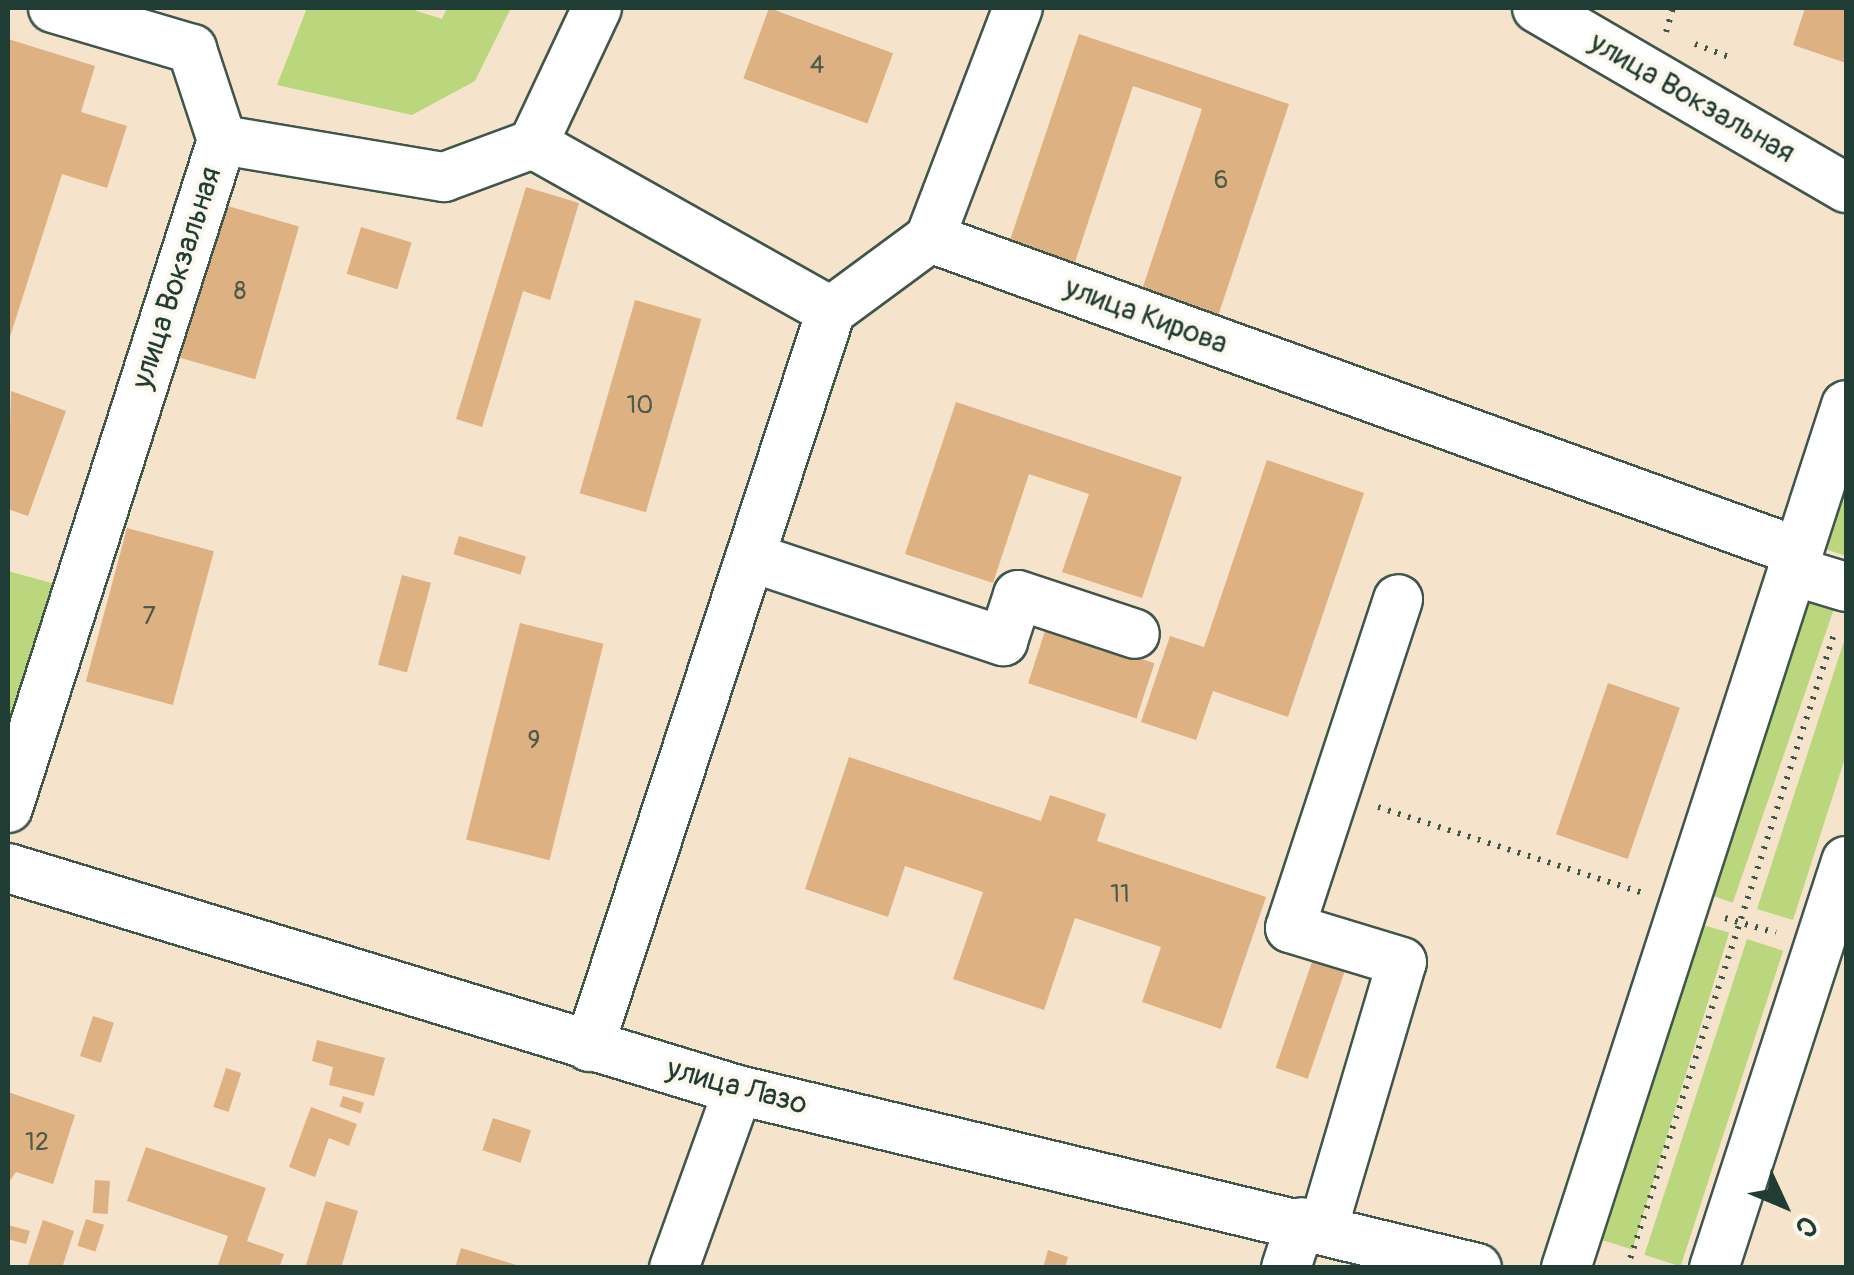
<!DOCTYPE html>
<html>
<head>
<meta charset="utf-8">
<style>
	body { margin:0 }
	#map { position:relative; width:1854px; height:1275px; overflow:hidden; background:#f5e4cb; font-family:Pangolin,sans-serif }
	div>[style] { position:absolute }
	[style*='--x'] { left:calc(var(--x)*1px); top:calc(var(--y)*1px); width:calc(var(--w)*1px); rotate:calc(var(--a)*1deg) }
	.green>* { inset:0; background:#bad77d; transform-origin:0 0 }
	.building>* { inset:0; background:#ddb182; transform-origin:0 0 }
	.path>* { height:6px; margin-top:-3px; transform-origin:0; background:repeating-linear-gradient(90deg,#3f564b 0 2.5px,transparent 0 10.5px) }
	.roads { filter:drop-shadow(2px 0 #3f564b) drop-shadow(-2px 0 #3f564b) drop-shadow(0 2px #3f564b) drop-shadow(0 -2px #3f564b) }
	.minor>* { height:48px; margin:-24px; padding:0 24px; transform-origin:24px; border-radius:24px; background:#fff }
	span { translate:-50% -50%; white-space:nowrap; text-align:center; line-height:1.15; -webkit-text-stroke:8px #fbf7ec; paint-order:stroke }
	.number-label { font-size:25px; color:#4e5a48 }
	.number-label span { -webkit-text-stroke-width:0 }
	.street-label { font-size:30px; color:#1f3d34 }
	.frame { position:absolute; inset:0; border:10px solid #1f3d34; pointer-events:none }
	.north { position:absolute; left:1734px; top:1155px; width:100px; height:100px; -webkit-text-stroke:8px #fbf7ec; paint-order:stroke; rotate:134deg; font-size:28px; font-weight:700; line-height:40px; text-align:center; color:#1f3d34 }
	.north::after { content:''; display:block; margin:auto; width:35px; height:45px; background:#1f3d34; clip-path:polygon(50% 0,100% 100%,50% 72%,0 100%) }
</style>
</head>
<body>
<div id="map">
	<div class="green">
		<i style="clip-path:polygon(307px 8px,408px 8px,442px 19px,447px 8px,511px 8px,475px 81px,412px 115px,277px 85px)"></i>
		<i style="clip-path:polygon(1846px 482px,1846px 556px,1825px 549px)"></i>
		<i style="clip-path:polygon(8px 571px,55px 584px,8px 723px)"></i>
		<i style="left:1795px;top:590px;width:43px;height:316px;rotate:19deg"></i>
		<i style="clip-path:polygon(1846px 635px,1846px 755px,1793px 920px,1757px 909px)"></i>
		<i style="left:1687px;top:920px;width:44px;height:331px;rotate:17deg"></i>
		<i style="left:1747px;top:939px;width:38px;height:332px;rotate:18deg"></i>
	</div>
	<div class="building">
		<i style="left:769px;top:8px;width:132px;height:75px;rotate:20deg"></i>
		<i style="clip-path:polygon(1805px 8px,1846px 8px,1846px 63px,1793px 45px)"></i>
		<i style="clip-path:polygon(1079px 34px,1289px 104px,1216px 322px,1140px 296px,1202px 109px,1133px 86px,1071px 274px,1006px 252px)"></i>
		<i style="clip-path:polygon(8px 39px,95px 66px,81px 112px,127px 126px,107px 188px,62px 174px,8px 343px)"></i>
		<i style="clip-path:polygon(526px 187px,579px 203px,550px 300px,523px 291px,482px 427px,456px 419px)"></i>
		<i style="left:224px;top:205px;width:78px;height:159px;rotate:16deg"></i>
		<i style="left:361px;top:227px;width:53px;height:49px;rotate:17deg"></i>
		<i style="left:635px;top:300px;width:69px;height:201px;rotate:16deg"></i>
		<i style="clip-path:polygon(11px 391px,66px 411px,28px 516px,8px 509px)"></i>
		<i style="clip-path:polygon(956px 402px,1182px 477px,1142px 598px,1062px 572px,1089px 494px,1029px 474px,993px 583px,905px 554px)"></i>
		<i style="clip-path:polygon(1267px 460px,1364px 493px,1288px 717px,1213px 691px,1196px 740px,1141px 722px,1170px 636px,1204px 647px)"></i>
		<i style="left:127px;top:528px;width:90px;height:159px;rotate:15deg"></i>
		<i style="left:459px;top:536px;width:70px;height:19px;rotate:17deg"></i>
		<i style="left:402px;top:575px;width:30px;height:93px;rotate:15deg"></i>
		<i style="left:520px;top:623px;width:86px;height:223px;rotate:14deg"></i>
		<i style="left:1046px;top:628px;width:114px;height:58px;rotate:18deg"></i>
		<i style="left:1608px;top:683px;width:76px;height:160px;rotate:19deg"></i>
		<i style="clip-path:polygon(849px 757px,1041px 821px,1050px 795px,1106px 814px,1097px 841px,1266px 897px,1221px 1029px,1142px 1002px,1161px 947px,1075px 918px,1044px 1010px,953px 979px,983px 892px,905px 866px,888px 917px,805px 889px)"></i>
		<i style="left:1313px;top:959px;width:34px;height:115px;rotate:19deg"></i>
		<i style="left:93px;top:1016px;width:22px;height:42px;rotate:18deg"></i>
		<i style="clip-path:polygon(317px 1040px,385px 1058px,374px 1096px,329px 1085px,333px 1067px,312px 1061px)"></i>
		<i style="left:226px;top:1068px;width:16px;height:41px;rotate:18deg"></i>
		<i style="clip-path:polygon(8px 1092px,75px 1115px,53px 1184px,16px 1172px,8px 1183px)"></i>
		<i style="left:343px;top:1096px;width:22px;height:11px;rotate:18deg"></i>
		<i style="clip-path:polygon(311px 1107px,357px 1124px,349px 1146px,329px 1138px,315px 1177px,289px 1167px)"></i>
		<i style="left:493px;top:1118px;width:40px;height:34px;rotate:18deg"></i>
		<i style="clip-path:polygon(146px 1147px,266px 1188px,247px 1241px,284px 1254px,279px 1268px,217px 1268px,228px 1236px,127px 1201px)"></i>
		<i style="left:95px;top:1180px;width:15px;height:33px;rotate:4deg"></i>
		<i style="clip-path:polygon(326px 1201px,358px 1211px,341px 1268px,305px 1268px)"></i>
		<i style="left:86px;top:1219px;width:19px;height:28px;rotate:18deg"></i>
		<i style="clip-path:polygon(43px 1220px,74px 1231px,62px 1268px,28px 1265px)"></i>
		<i style="clip-path:polygon(8px 1225px,30px 1231px,26px 1244px,8px 1239px)"></i>
		<i style="clip-path:polygon(461px 1248px,523px 1267px,523px 1268px,455px 1268px)"></i>
		<i style="clip-path:polygon(1048px 1250px,1068px 1257px,1065px 1268px,1043px 1268px)"></i>
	</div>
	<div class="path">
		<i style="--x:1666;--y:32;--w:25;--a:-74"></i>
		<i style="--x:1695;--y:44;--w:39;--a:21"></i>
		<i style="--x:1378;--y:807;--w:278;--a:18"></i>
		<i style="--x:1725;--y:918;--w:53;--a:16.4"></i>
		<i style="--x:1627;--y:1268;--w:670;--a:-71.92"></i>
	</div>
	<div class="roads">
		<div class="minor">
			<i style="--x:53;--y:8;--w:145;--a:16.4"></i>
			<i style="--x:192;--y:49;--w:96;--a:71.8"></i>
			<i style="--x:1537;--y:8;--w:358;--a:30.2"></i>
			<i style="--x:533;--y:144;--w:342;--a:29.3"></i>
			<i style="--x:831;--y:311;--w:123;--a:-36.4"></i>
			<i style="--x:930;--y:238;--w:924;--a:19.87"></i>
			<i style="--x:930;--y:238;--w:246;--a:-69.1"></i>
			<i style="--x:750;--y:557;--w:267;--a:18.4"></i>
			<i style="--x:1003;--y:641;--w:48;--a:-71.9"></i>
			<i style="--x:1018;--y:595;--w:123;--a:18.4"></i>
			<i style="--x:1793;--y:571;--w:55;--a:16.8"></i>
			<i style="--x:8;--y:808;--w:701;--a:-72.24"></i>
			<i style="--x:222;--y:140;--w:225;--a:9.5"></i>
			<i style="--x:444;--y:177;--w:95;--a:-20.3"></i>
			<i style="--x:533;--y:144;--w:150;--a:-64.8"></i>
			<i style="--x:8;--y:868;--w:763;--a:16.92"></i>
			<i style="--x:738;--y:1090;--w:760;--a:13.54"></i>
			<i style="--x:589;--y:1047;--w:775;--a:-71.8"></i>
			<i style="--x:1323;--y:1228;--w:277;--a:-73.5"></i>
			<i style="--x:1402;--y:962;--w:117;--a:-163.1"></i>
			<i style="--x:1290;--y:928;--w:346;--a:-71.8"></i>
			<i style="--x:674;--y:1268;--w:189;--a:-70.2"></i>
			<i style="--x:1286;--y:1268;--w:48;--a:-71.9"></i>
			<i style="--x:1566;--y:1268;--w:907;--a:-72.02"></i>
			<i style="--x:1714;--y:1268;--w:428;--a:-72"></i>
		</div>
	</div>
	<div class="number-label">
		<span style="left:817px;top:66px">4</span>
		<span style="left:1221px;top:181px">6</span>
		<span style="left:240px;top:292px">8</span>
		<span style="left:640px;top:406px">10</span>
		<span style="left:149px;top:617px">7</span>
		<span style="left:534px;top:741px">9</span>
		<span style="left:1120px;top:895px">11</span>
		<span style="left:37px;top:1143px">12</span>
	</div>
	<div class="street-label">
		<span style="left:1692px;top:98px;rotate:30deg">улица Вокзальная</span>
		<span style="left:177px;top:278px;rotate:-72deg">улица Вокзальная</span>
		<span style="left:1146px;top:316px;rotate:20deg">улица Кирова</span>
		<span style="left:737px;top:1087px;rotate:15deg">улица Лазо</span>
	</div>
	<div class="frame"></div>
	<div class="north">С</div>
</div>
</body>
</html>
